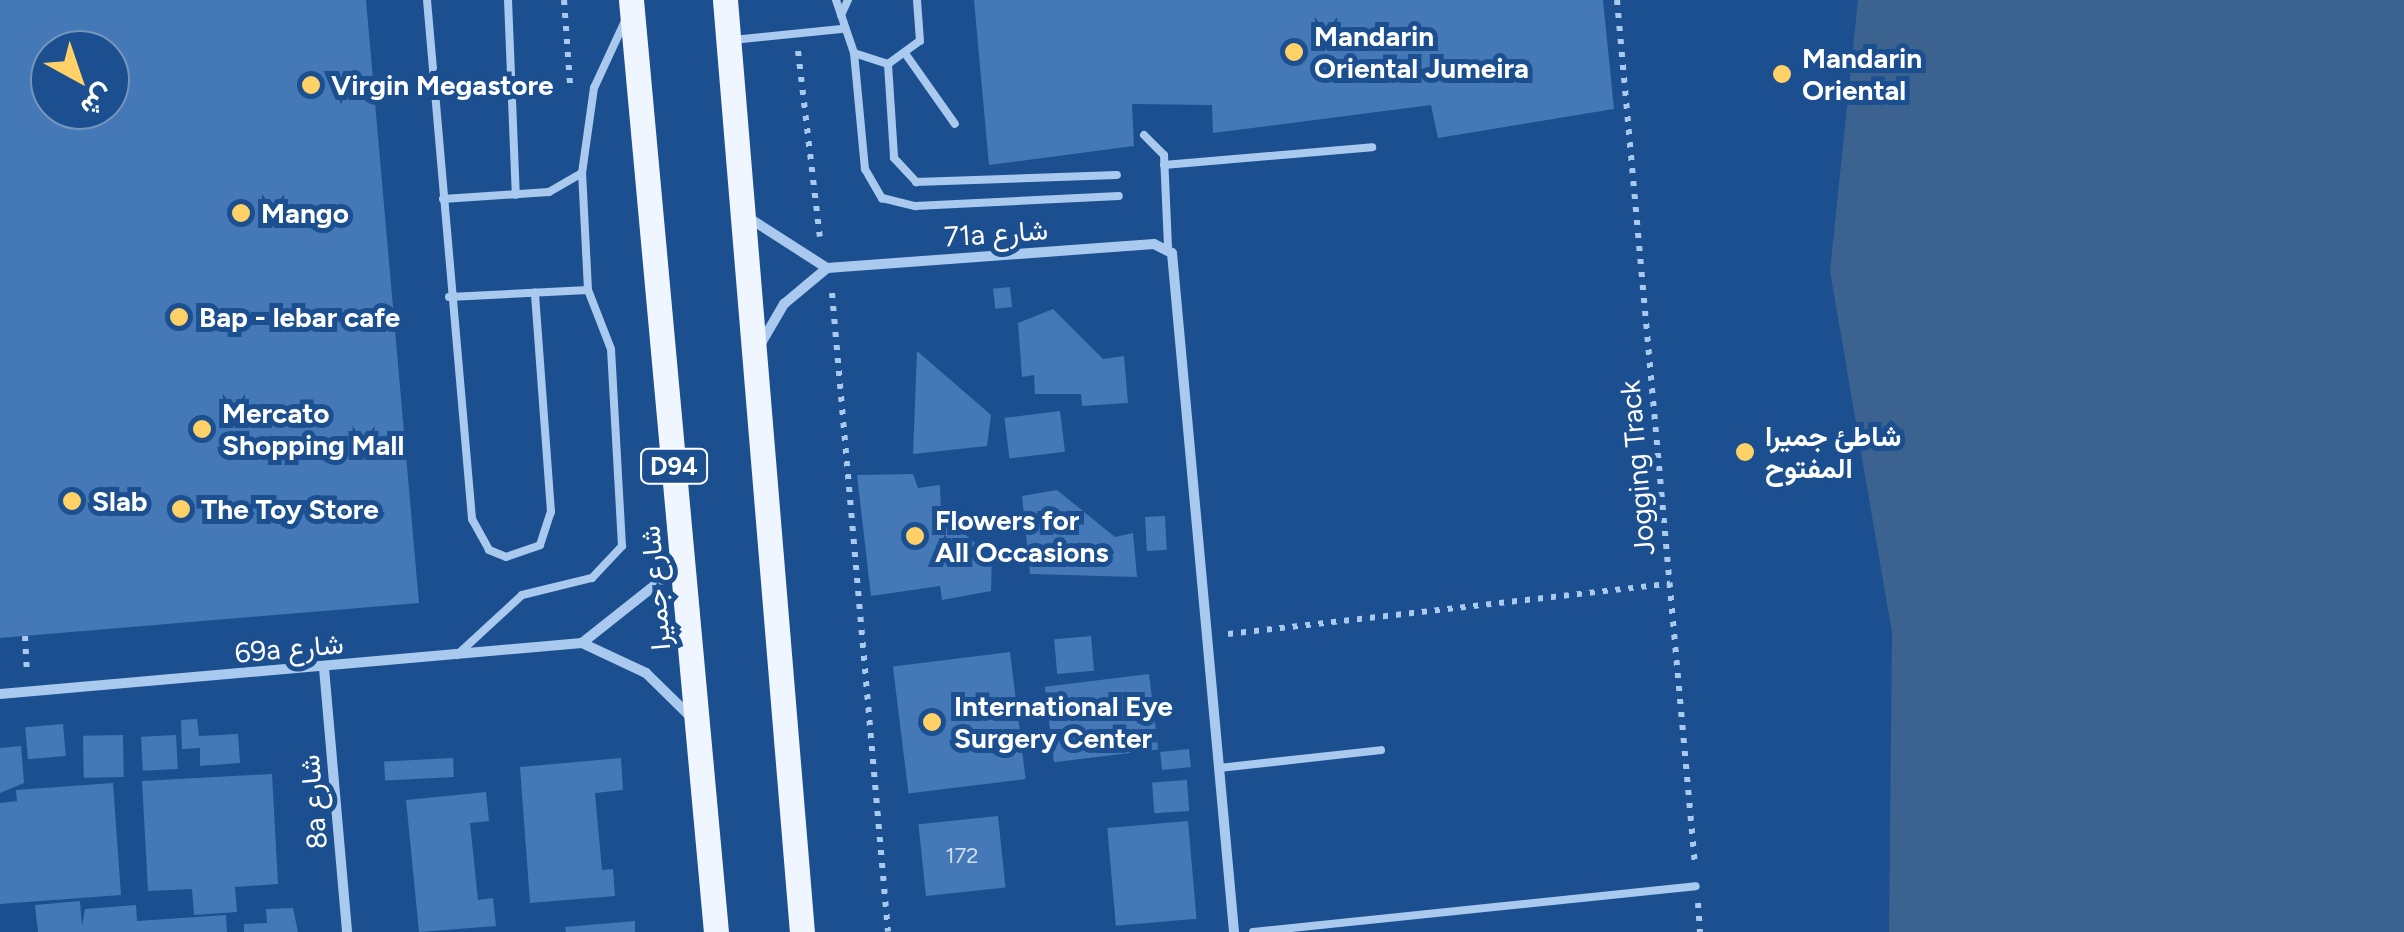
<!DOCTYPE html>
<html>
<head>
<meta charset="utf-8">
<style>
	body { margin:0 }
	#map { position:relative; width:2404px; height:932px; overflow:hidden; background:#1b4f8f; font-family:Figtree,Vazirmatn,sans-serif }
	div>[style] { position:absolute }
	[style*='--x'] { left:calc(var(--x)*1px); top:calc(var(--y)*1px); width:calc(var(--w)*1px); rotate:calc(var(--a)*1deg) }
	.water>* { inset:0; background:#3c6290 }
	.building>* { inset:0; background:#4478b7; transform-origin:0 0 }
	.path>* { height:6px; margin-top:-3px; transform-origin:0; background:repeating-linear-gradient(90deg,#a9c9ee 0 5px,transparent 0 13px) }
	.lane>* { height:8px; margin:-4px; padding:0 4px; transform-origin:4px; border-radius:4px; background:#a9c9ee }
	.street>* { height:10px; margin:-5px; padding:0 5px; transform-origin:5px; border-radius:5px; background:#a9c9ee }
	.primary>* { height:25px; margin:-12.5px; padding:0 12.5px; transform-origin:12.5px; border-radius:12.5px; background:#f0f6ff }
	.dots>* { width:28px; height:28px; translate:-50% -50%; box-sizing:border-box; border:5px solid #1b4f8f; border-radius:50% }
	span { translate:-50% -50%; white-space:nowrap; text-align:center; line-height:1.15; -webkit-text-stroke:10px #1b4f8f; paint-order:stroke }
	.number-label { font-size:22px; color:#d0dded }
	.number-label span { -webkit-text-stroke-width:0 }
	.shield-label span { padding:2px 8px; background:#1b4f8f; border:2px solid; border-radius:8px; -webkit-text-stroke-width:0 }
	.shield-label { font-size:25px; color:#fff; font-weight:700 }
	.poi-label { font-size:28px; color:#fff; font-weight:700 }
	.left { translate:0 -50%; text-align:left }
	.street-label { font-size:28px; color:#fff }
	.north { position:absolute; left:30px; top:30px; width:100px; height:100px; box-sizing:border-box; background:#1b4f8f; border:2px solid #7695bc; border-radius:50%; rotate:140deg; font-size:28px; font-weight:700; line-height:40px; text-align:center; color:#fff }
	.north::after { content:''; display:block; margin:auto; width:35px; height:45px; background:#ffd166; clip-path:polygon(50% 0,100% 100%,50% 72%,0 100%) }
</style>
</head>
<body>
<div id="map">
	<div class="water">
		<i style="clip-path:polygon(1858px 0,2404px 0,2404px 932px,1889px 932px,1892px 633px,1830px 271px)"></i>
	</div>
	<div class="building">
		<i style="clip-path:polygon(evenodd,0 0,366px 0,419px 603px,0 638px,0 0,50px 50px,110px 50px,110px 110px,50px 110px,50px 50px)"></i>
		<i style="clip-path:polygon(974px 0,1603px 0,1614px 109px,1438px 138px,1431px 105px,1213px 133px,1212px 105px,1132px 104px,1134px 146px,989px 165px)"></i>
		<i style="left:1010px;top:287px;width:20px;height:17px;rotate:84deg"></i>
		<i style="clip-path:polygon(1053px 309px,1103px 359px,1124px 356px,1128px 403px,1082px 406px,1081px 394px,1035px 394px,1034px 375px,1022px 377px,1018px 323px)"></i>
		<i style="clip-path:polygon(917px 351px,991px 415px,987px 446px,913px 454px)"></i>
		<i style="left:1060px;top:411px;width:41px;height:56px;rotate:83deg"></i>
		<i style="clip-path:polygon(913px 474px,918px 488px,940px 485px,941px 513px,992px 558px,991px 591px,942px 600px,940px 586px,871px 596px,857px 475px)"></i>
		<i style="clip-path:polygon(1057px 490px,1115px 537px,1133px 533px,1137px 577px,1030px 574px,1022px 496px)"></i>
		<i style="left:1165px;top:516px;width:34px;height:20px;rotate:87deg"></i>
		<i style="left:1091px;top:636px;width:35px;height:37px;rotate:85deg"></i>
		<i style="left:1010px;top:652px;width:128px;height:118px;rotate:83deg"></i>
		<i style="left:1149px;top:674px;width:76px;height:105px;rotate:83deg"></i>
		<i style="clip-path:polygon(197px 719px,199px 736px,238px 734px,240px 763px,200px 766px,200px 748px,182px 749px,181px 720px)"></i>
		<i style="left:63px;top:724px;width:32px;height:38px;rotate:85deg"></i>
		<i style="left:123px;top:735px;width:42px;height:40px;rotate:89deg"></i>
		<i style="left:176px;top:735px;width:34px;height:35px;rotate:87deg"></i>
		<i style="clip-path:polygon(21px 746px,24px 783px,0 793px,0 748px)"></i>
		<i style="left:1189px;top:749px;width:18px;height:29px;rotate:84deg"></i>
		<i style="left:453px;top:758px;width:19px;height:69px;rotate:87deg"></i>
		<i style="clip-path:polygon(621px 758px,623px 790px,595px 793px,602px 870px,613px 869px,615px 896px,530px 903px,520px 767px)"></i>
		<i style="clip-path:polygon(272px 774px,278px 884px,235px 887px,237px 912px,194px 915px,192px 889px,148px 891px,142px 781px)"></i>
		<i style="left:1187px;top:780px;width:31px;height:35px;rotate:86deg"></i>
		<i style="clip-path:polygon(113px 783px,121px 895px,0 904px,0 803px,17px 801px,16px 790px)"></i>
		<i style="clip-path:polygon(486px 792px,489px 821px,470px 823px,478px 900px,493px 898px,496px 926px,419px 932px,406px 800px)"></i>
		<i style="left:998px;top:816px;width:72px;height:80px;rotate:84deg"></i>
		<i style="left:1188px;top:821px;width:98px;height:81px;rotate:85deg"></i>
		<i style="clip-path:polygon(80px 901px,82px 926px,85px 909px,136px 905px,137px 921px,226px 915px,227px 932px,38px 932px,35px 905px)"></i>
		<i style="clip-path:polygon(293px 908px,298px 932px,244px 932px,244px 924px,267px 923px,266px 909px)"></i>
		<i style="clip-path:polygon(635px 921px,635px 932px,566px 932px,565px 927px)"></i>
	</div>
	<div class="path">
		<i style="--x:564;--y:0;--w:84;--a:85.9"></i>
		<i style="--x:1617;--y:0;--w:870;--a:84.85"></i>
		<i style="--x:798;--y:51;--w:187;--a:83.3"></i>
		<i style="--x:832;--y:293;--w:641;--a:84.99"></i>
		<i style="--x:1228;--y:634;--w:445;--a:-6.5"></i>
		<i style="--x:25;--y:636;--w:33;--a:87"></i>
		<i style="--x:1698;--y:903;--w:29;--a:86"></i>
	</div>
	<div class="lane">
		<i style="--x:427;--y:0;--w:521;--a:85.04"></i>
		<i style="--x:472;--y:519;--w:35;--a:61"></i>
		<i style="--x:489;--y:550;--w:18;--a:22"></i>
		<i style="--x:506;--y:557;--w:36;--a:-19"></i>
		<i style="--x:540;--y:545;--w:35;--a:-72"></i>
		<i style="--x:551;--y:512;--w:220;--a:-94.2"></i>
		<i style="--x:508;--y:0;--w:195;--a:87.7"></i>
		<i style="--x:836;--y:0;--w:56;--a:71.2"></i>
		<i style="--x:854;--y:53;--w:36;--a:18"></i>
		<i style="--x:888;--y:64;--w:39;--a:-36"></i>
		<i style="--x:920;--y:41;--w:41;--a:-94.2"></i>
		<i style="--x:841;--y:15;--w:17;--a:-65"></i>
		<i style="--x:733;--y:40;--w:109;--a:-5.8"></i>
		<i style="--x:854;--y:53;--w:117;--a:84.6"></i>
		<i style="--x:865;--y:169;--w:34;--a:60"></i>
		<i style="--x:882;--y:198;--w:34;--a:14"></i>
		<i style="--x:915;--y:206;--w:204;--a:-2.8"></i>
		<i style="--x:907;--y:56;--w:83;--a:54.8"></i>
		<i style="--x:888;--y:64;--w:94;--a:86.3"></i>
		<i style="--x:894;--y:158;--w:33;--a:47"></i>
		<i style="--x:916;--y:182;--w:201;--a:-2"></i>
		<i style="--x:1144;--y:135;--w:28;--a:45"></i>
		<i style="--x:1164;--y:155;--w:92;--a:87.5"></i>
		<i style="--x:1164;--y:165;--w:209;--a:-4.9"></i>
		<i style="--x:443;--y:199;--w:106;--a:-3.8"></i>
		<i style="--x:549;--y:192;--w:38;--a:-30"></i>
		<i style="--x:449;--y:297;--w:139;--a:-2.9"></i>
		<i style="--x:457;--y:655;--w:88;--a:-42.7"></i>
		<i style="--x:522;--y:595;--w:72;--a:-13.7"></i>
		<i style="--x:592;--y:578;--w:44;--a:-46.8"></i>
		<i style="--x:622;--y:546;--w:197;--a:-93.2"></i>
		<i style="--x:611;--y:349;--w:63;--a:-111.3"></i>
		<i style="--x:588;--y:290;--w:117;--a:-92.9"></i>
		<i style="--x:582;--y:173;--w:86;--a:-82"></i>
		<i style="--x:594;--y:88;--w:74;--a:-65.2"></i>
		<i style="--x:1219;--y:768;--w:163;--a:-6.3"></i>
		<i style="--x:1253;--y:932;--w:445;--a:-5.9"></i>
	</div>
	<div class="street">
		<i style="--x:749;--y:218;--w:93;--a:32.7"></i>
		<i style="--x:827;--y:268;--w:328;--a:-4.2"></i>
		<i style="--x:1154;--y:244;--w:20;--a:27"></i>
		<i style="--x:1172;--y:253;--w:682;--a:84.78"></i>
		<i style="--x:760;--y:345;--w:48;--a:-59.7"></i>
		<i style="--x:784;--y:304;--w:56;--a:-39.9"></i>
		<i style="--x:582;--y:643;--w:71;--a:25.1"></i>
		<i style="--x:646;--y:673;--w:63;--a:44.4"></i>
		<i style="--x:324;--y:668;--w:265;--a:85"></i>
		<i style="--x:0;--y:694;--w:584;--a:-5.01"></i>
		<i style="--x:582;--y:643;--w:124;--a:-38.4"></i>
	</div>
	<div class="primary">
		<i style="--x:631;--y:0;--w:936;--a:84.79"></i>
		<i style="--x:725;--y:0;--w:935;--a:85.28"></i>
	</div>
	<div class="dots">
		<i style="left:1294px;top:52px;background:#ffd166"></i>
		<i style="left:1782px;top:74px;background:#ffd166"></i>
		<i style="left:311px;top:85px;background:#ffd166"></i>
		<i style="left:241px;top:213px;background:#ffd166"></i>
		<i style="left:179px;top:317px;background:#ffd166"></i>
		<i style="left:202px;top:429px;background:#ffd166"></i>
		<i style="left:1745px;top:452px;background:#ffd166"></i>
		<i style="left:72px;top:501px;background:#ffd166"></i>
		<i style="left:181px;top:509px;background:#ffd166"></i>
		<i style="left:915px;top:536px;background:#ffd166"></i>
		<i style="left:932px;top:722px;background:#ffd166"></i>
	</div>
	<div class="number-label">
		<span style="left:962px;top:856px">172</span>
	</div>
	<div class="shield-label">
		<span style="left:674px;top:466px">D94</span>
	</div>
	<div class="poi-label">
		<span class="left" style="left:1314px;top:52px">Mandarin<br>Oriental Jumeira</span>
		<span class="left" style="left:1802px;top:74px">Mandarin<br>Oriental</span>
		<span class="left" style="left:331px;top:85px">Virgin Megastore</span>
		<span class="left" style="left:261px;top:213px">Mango</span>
		<span class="left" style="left:199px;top:317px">Bap - lebar cafe</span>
		<span class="left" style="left:222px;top:429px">Mercato<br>Shopping Mall</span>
		<span class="left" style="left:1765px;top:452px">شاطئ جميرا<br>المفتوح</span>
		<span class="left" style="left:92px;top:501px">Slab</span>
		<span class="left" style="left:201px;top:509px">The Toy Store</span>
		<span class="left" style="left:935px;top:536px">Flowers for<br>All Occasions</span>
		<span class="left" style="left:954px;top:722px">International Eye<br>Surgery Center</span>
	</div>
	<div class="street-label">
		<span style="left:996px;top:233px;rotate:-4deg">71a شارع</span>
		<span style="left:1637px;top:468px;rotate:-95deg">Jogging Track</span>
		<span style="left:655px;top:588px;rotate:-95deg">شارع جميرا</span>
		<span style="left:289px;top:648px;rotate:-5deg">69a شارع</span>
		<span style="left:313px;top:802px;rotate:-95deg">8a شارع</span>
	</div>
	<div class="north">ش</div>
</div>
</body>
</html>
